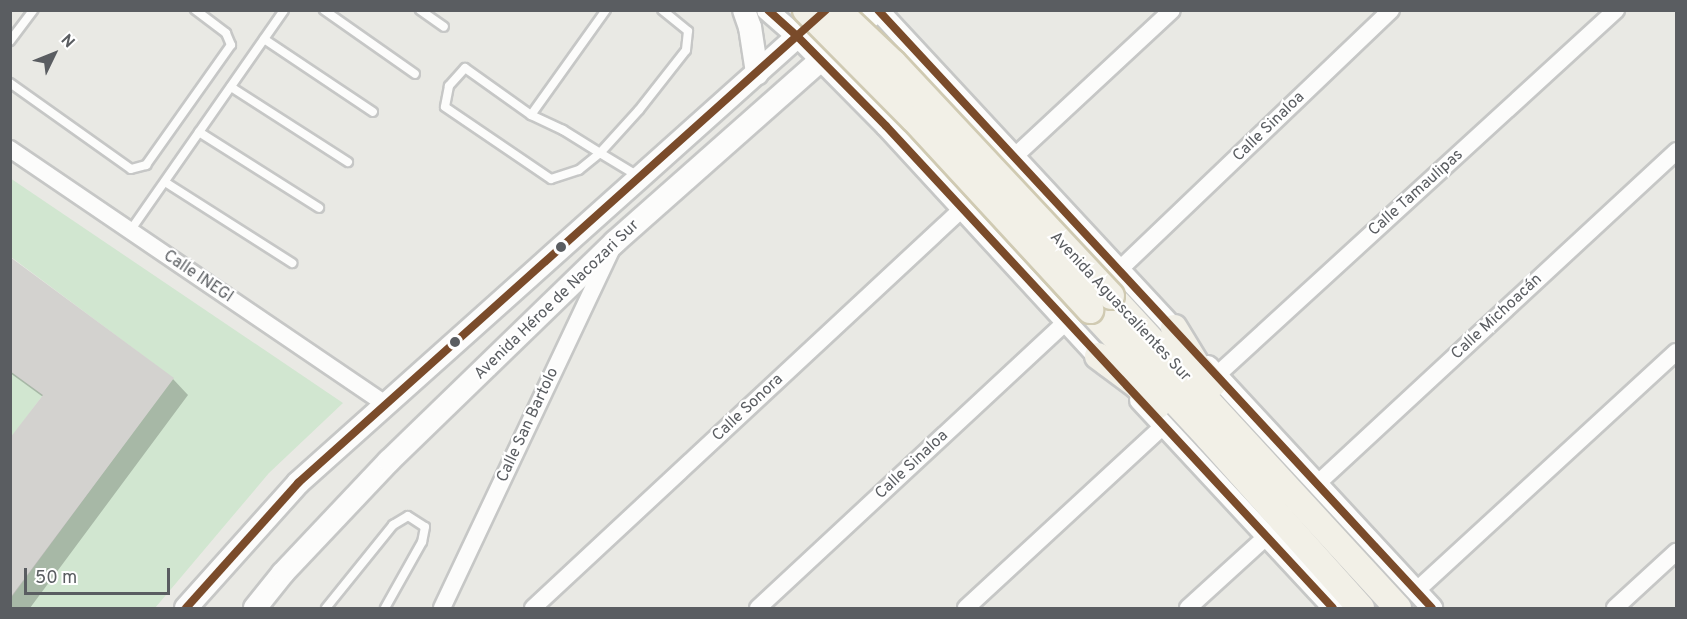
<!DOCTYPE html>
<html>
<head>
<meta charset="utf-8">
<style>
	body { margin:0 }
	#map { position:relative; width:1687px; height:619px; overflow:hidden; background:#e9e9e4; font-family:Overpass,sans-serif }
	div>[style] { position:absolute }
	[style*='--x'] { left:calc(var(--x)*1px); top:calc(var(--y)*1px); width:calc(var(--w)*1px); rotate:calc(var(--a)*1deg) }
	.green>* { inset:0; background:#d1e6d0 }
	.shadow>* { inset:0; background:#0003 }
	.building>* { inset:0; background:#d3d2cf }
	.roads { filter:drop-shadow(2px 0 #c6c7c6) drop-shadow(-2px 0 #c6c7c6) drop-shadow(0 2px #c6c7c6) drop-shadow(0 -2px #c6c7c6) }
	.service>* { height:8px; margin:-4px; padding:0 4px; transform-origin:4px; border-radius:4px; background:#fcfcfb }
	.minor>* { height:16px; margin:-8px; padding:0 8px; transform-origin:8px; border-radius:8px; background:#fcfcfb }
	.tertiary>* { height:20px; margin:-10px; padding:0 10px; transform-origin:10px; border-radius:10px; background:#fcfcfb }
	.secondary>* { height:22px; margin:-11px; padding:0 11px; transform-origin:11px; border-radius:11px; background:#fcfcfb }
	.primary>* { height:26px; margin:-13px; padding:0 13px; transform-origin:13px; border-radius:13px; background:#f2f0e7 }
	.bridges { filter:drop-shadow(2px 0 #d0cab2) drop-shadow(-2px 0 #d0cab2) drop-shadow(0 2px #d0cab2) drop-shadow(0 -2px #d0cab2) }
	.primary-bridge>* { height:26px; margin:-13px; padding:0 13px; transform-origin:13px; border-radius:13px; background:#f2f0e7 }
	.bus-1>* { height:8px; margin:-4px; padding:0 4px; transform-origin:4px; border-radius:4px; background:#7a4b2a }
	.dots>* { width:16px; height:16px; translate:-50% -50%; box-sizing:border-box; border:3px solid #fff; border-radius:50% }
	span { translate:-50% -50%; white-space:nowrap; text-align:center; line-height:1.15; -webkit-text-stroke:4.5px #fff; paint-order:stroke }
	.street-label { font-size:16px; color:#5a5d61 }
	.frame { position:absolute; inset:0; border:12px solid #5a5d61; pointer-events:none }
	.north { position:absolute; left:24px; top:24px; width:60px; height:60px; -webkit-text-stroke:4px #fff; paint-order:stroke; rotate:47deg; font-size:16px; font-weight:700; line-height:24px; text-align:center; color:#5a5d61 }
	.north::after { content:''; display:block; margin:auto; width:21px; height:27px; background:#5a5d61; clip-path:polygon(50% 0,100% 100%,50% 72%,0 100%) }
	.scale { position:absolute; left:24px; top:568px; width:146px; height:27px; box-sizing:border-box; border:3px solid #5a5d61; border-top:0; padding-left:8px; font-size:18px; line-height:21px; white-space:nowrap; color:#5a5d61; -webkit-text-stroke:4px #fff; paint-order:stroke }
</style>
</head>
<body>
<div id="map">
	<div class="green">
		<i style="clip-path:polygon(10px 178px,343px 403px,269px 473px,155px 608px,11px 608px,11px 598px,173px 378px,11px 257px)"></i>
		<i style="clip-path:polygon(10px 371px,43px 395px,11px 438px,10px 438px)"></i>
	</div>
	<div class="shadow">
		<i style="clip-path:polygon(10px 259px,173px 379px,188px 395px,30px 608px,10px 608px,10px 440px,43px 397px,10px 373px)"></i>
	</div>
	<div class="building">
		<i style="clip-path:polygon(10px 257px,174px 378px,10px 598px,10px 438px,43px 395px,10px 371px)"></i>
	</div>
	<div class="roads">
		<div class="service">
			<i style="--x:324;--y:10;--w:111;--a:35.1"></i>
			<i style="--x:420;--y:10;--w:29;--a:35"></i>
			<i style="--x:264;--y:39;--w:131;--a:33.8"></i>
			<i style="--x:10;--y:41;--w:39;--a:-53"></i>
			<i style="--x:10;--y:83;--w:148;--a:35.4"></i>
			<i style="--x:131;--y:169;--w:16;--a:-15"></i>
			<i style="--x:146;--y:165;--w:147;--a:-54.7"></i>
			<i style="--x:231;--y:45;--w:13;--a:-113"></i>
			<i style="--x:226;--y:33;--w:39;--a:-143"></i>
			<i style="--x:231;--y:87;--w:139;--a:32.7"></i>
			<i style="--x:531;--y:115;--w:129;--a:-54.5"></i>
			<i style="--x:199;--y:132;--w:142;--a:32.3"></i>
			<i style="--x:638;--y:176;--w:44;--a:-148.8"></i>
			<i style="--x:600;--y:153;--w:44;--a:-148.1"></i>
			<i style="--x:563;--y:130;--w:35;--a:-155"></i>
			<i style="--x:531;--y:115;--w:81;--a:-144.5"></i>
			<i style="--x:465;--y:68;--w:24;--a:132"></i>
			<i style="--x:449;--y:86;--w:21;--a:101"></i>
			<i style="--x:445;--y:107;--w:128;--a:34.2"></i>
			<i style="--x:551;--y:179;--w:29;--a:-18"></i>
			<i style="--x:579;--y:170;--w:27;--a:-39"></i>
			<i style="--x:600;--y:153;--w:58;--a:-47.8"></i>
			<i style="--x:639;--y:110;--w:76;--a:-51.9"></i>
			<i style="--x:686;--y:50;--w:19;--a:-84"></i>
			<i style="--x:688;--y:31;--w:33;--a:-141"></i>
			<i style="--x:165;--y:182;--w:151;--a:32.5"></i>
			<i style="--x:130;--y:231;--w:269;--a:-55.1"></i>
			<i style="--x:326;--y:608;--w:107;--a:-51.1"></i>
			<i style="--x:393;--y:525;--w:17;--a:-31"></i>
			<i style="--x:408;--y:516;--w:20;--a:33"></i>
			<i style="--x:425;--y:527;--w:15;--a:101"></i>
			<i style="--x:422;--y:542;--w:76;--a:119.3"></i>
		</div>
		<div class="minor">
			<i style="--x:10;--y:149;--w:453;--a:34.2"></i>
			<i style="--x:1015;--y:156;--w:214;--a:-42.9"></i>
			<i style="--x:1120;--y:269;--w:375;--a:-43.7"></i>
			<i style="--x:1217;--y:375;--w:541;--a:-42.45"></i>
			<i style="--x:1317;--y:484;--w:490;--a:-42.8"></i>
			<i style="--x:1416;--y:591;--w:353;--a:-42.6"></i>
			<i style="--x:442;--y:608;--w:395;--a:-64.7"></i>
			<i style="--x:533;--y:608;--w:587;--a:-42.93"></i>
			<i style="--x:758;--y:608;--w:420;--a:-42.9"></i>
			<i style="--x:966;--y:608;--w:270;--a:-42.7"></i>
			<i style="--x:1188;--y:608;--w:107;--a:-42.3"></i>
			<i style="--x:1615;--y:608;--w:83;--a:-42.6"></i>
		</div>
		<div class="tertiary">
			<i style="--x:767;--y:10;--w:41;--a:41.1"></i>
			<i style="--x:798;--y:37;--w:125;--a:45.3"></i>
			<i style="--x:886;--y:126;--w:326;--a:47.4"></i>
			<i style="--x:878;--y:10;--w:446;--a:47.1"></i>
			<i style="--x:1208;--y:366;--w:330;--a:47.2"></i>
			<i style="--x:1140;--y:400;--w:284;--a:47.1"></i>
		</div>
		<div class="secondary">
			<i style="--x:744;--y:10;--w:18;--a:71"></i>
			<i style="--x:750;--y:27;--w:47;--a:81.3"></i>
			<i style="--x:186;--y:608;--w:168;--a:-48.1"></i>
			<i style="--x:298;--y:483;--w:710;--a:-41.8"></i>
			<i style="--x:255;--y:608;--w:45;--a:-51.3"></i>
			<i style="--x:283;--y:573;--w:154;--a:-46.6"></i>
			<i style="--x:389;--y:461;--w:315;--a:-44.1"></i>
			<i style="--x:615;--y:242;--w:350;--a:-41.5"></i>
		</div>
		<div class="primary">
			<i style="--x:1111;--y:296;--w:424;--a:47.4"></i>
			<i style="--x:1090;--y:310;--w:175;--a:47.1"></i>
			<i style="--x:1209;--y:438;--w:228;--a:48.2"></i>
			<i style="--x:1174;--y:328;--w:42;--a:58.6"></i>
			<i style="--x:1196;--y:364;--w:26;--a:50"></i>
			<i style="--x:1098;--y:356;--w:49;--a:36.6"></i>
			<i style="--x:1137;--y:385;--w:29;--a:46"></i>
		</div>
	</div>
	<div class="bridges">
		<div class="primary-bridge">
			<i style="--x:806;--y:10;--w:153;--a:45.3"></i>
			<i style="--x:914;--y:119;--w:260;--a:47.3"></i>
			<i style="--x:837;--y:10;--w:77;--a:43.4"></i>
			<i style="--x:893;--y:63;--w:319;--a:46.9"></i>
		</div>
	</div>
	<div class="bus-1">
		<i style="--x:768;--y:10;--w:40;--a:42"></i>
		<i style="--x:798;--y:37;--w:125;--a:45.3"></i>
		<i style="--x:886;--y:126;--w:657;--a:47.16"></i>
		<i style="--x:878;--y:10;--w:815;--a:47.19"></i>
		<i style="--x:186;--y:608;--w:168;--a:-48.1"></i>
		<i style="--x:298;--y:483;--w:709;--a:-41.86"></i>
	</div>
	<div class="dots">
		<i style="left:561px;top:247px;background:#5a5d61"></i>
		<i style="left:455px;top:342px;background:#5a5d61"></i>
	</div>
	<div class="street-label">
		<span style="left:1269px;top:127px;rotate:-44deg">Calle Sinaloa</span>
		<span style="left:1416px;top:193px;rotate:-42deg">Calle Tamaulipas</span>
		<span style="left:198px;top:277px;rotate:34deg">Calle INEGI</span>
		<span style="left:557px;top:300px;rotate:-44deg">Avenida Héroe de Nacozari Sur</span>
		<span style="left:1120px;top:307px;rotate:47deg">Avenida Aguascalientes Sur</span>
		<span style="left:1497px;top:317px;rotate:-43deg">Calle Michoacán</span>
		<span style="left:748px;top:408px;rotate:-43deg">Calle Sonora</span>
		<span style="left:528px;top:425px;rotate:-65deg">Calle San Bartolo</span>
		<span style="left:912px;top:465px;rotate:-43deg">Calle Sinaloa</span>
	</div>
	<div class="frame"></div>
	<div class="north">N</div>
	<div class="scale">50 m</div>
</div>
</body>
</html>
